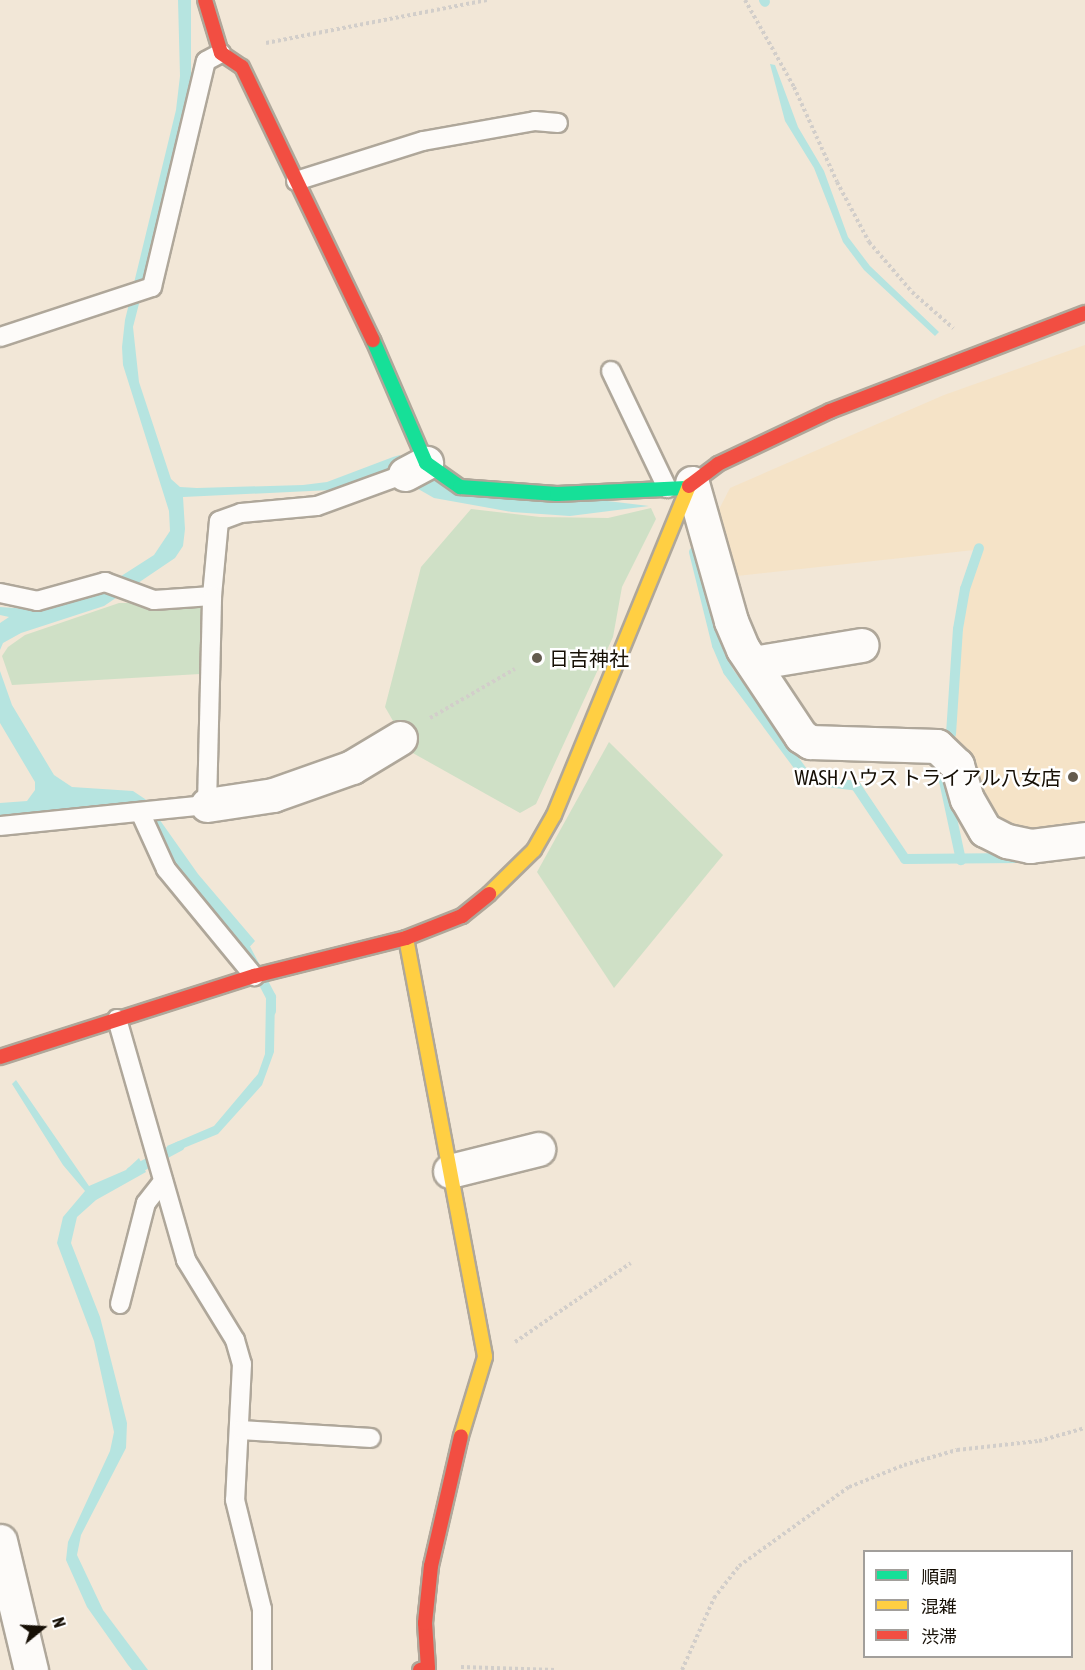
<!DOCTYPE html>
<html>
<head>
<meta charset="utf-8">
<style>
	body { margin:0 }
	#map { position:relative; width:1085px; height:1670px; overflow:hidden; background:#f2e7d7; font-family:"Asap Condensed","Noto Sans JP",sans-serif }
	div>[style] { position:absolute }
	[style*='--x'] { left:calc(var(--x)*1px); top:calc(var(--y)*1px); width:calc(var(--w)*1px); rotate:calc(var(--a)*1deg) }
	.built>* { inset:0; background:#f5e3c7 }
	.green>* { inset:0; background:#cfe0c6 }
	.water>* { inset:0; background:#b6e4e0 }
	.stream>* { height:10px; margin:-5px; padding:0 5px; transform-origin:5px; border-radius:5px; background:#b6e4e0 }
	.path>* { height:4px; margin-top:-2px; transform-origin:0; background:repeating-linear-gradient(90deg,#d2ceca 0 3px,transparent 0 6px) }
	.roads { filter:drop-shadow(2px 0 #afa79a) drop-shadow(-2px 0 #afa79a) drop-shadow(0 2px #afa79a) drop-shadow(0 -2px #afa79a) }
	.lane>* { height:18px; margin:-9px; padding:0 9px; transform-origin:9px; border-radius:9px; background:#fdfbf9 }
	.street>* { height:33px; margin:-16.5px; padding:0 16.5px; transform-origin:16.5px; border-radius:16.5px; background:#fdfbf9 }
	.fast>* { height:14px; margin:-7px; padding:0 7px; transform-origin:7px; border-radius:7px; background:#16e098 }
	.slow>* { height:14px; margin:-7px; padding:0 7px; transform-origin:7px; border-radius:7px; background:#ffcf43 }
	.jam>* { height:14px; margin:-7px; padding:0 7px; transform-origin:7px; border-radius:7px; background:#f24e42 }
	.dots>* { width:16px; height:16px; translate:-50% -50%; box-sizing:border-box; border:3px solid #fff; border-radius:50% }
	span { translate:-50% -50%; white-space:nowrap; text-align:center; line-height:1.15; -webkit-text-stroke:5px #fff; paint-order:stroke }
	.poi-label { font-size:20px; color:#160f05 }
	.left { translate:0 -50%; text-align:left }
	.right { translate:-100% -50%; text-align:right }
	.legend { position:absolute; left:863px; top:1550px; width:210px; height:108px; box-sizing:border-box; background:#fff; border:2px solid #a29f9b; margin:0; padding:8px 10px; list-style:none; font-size:18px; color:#160f05 }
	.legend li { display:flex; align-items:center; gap:12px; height:30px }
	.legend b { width:30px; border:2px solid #a29f9b }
	.north { position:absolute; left:12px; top:1598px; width:60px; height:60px; -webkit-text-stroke:4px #fff; paint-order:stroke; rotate:72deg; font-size:16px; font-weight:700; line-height:24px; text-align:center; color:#160f05 }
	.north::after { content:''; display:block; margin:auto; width:21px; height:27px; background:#160f05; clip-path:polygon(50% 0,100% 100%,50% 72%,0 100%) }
</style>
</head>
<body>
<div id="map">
	<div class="built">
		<i style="clip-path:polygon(1085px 345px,1085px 831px,994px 836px,946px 752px,974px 550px,728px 577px,712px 523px,730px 488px,944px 395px)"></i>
	</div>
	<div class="green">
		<i style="clip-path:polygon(651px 508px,656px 519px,622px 587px,613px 637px,536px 804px,520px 813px,411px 752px,385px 707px,421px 567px,471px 509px,540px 517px,608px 518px)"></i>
		<i style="clip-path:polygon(119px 603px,202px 603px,200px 674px,12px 685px,2px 656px,8px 647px,25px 635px)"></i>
		<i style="clip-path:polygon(609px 742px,723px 855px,614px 988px,537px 872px)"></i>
	</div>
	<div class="water">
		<i style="clip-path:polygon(178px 0,191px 0,191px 102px,133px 327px,139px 382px,171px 479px,180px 487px,197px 488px,303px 485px,327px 482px,393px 457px,400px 455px,402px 460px,373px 477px,331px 490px,183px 497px,185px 529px,183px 546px,175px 558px,104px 606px,21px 633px,3px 643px,0 650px,0 623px,9px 617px,0 615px,0 607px,44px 610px,90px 596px,154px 555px,170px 531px,169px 511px,123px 365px,122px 347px,125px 320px,176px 110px,180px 76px)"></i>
		<i style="clip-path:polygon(770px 64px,775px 65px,798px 127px,824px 171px,848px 237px,870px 266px,939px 332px,935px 336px,864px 270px,843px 242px,814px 168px,785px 121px)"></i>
		<i style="clip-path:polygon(417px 478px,649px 506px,570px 516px,512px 512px,434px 498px,413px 486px)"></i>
		<i style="clip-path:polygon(0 671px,12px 705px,54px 775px,72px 787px,133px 791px,145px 799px,198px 874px,255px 941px,244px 953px,170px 866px,143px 807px,0 818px,0 803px,27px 801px,35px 790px,35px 782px,0 723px)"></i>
		<i style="clip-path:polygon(275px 995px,274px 1052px,262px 1085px,218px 1134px,169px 1154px,167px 1146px,214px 1126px,258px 1074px,265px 1054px,266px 998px)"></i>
		<i style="clip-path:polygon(16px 1080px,89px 1186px,126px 1170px,139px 1158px,146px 1172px,96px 1200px,77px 1217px,71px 1243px,100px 1317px,127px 1423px,126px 1448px,81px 1535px,77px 1555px,103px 1610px,148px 1670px,132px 1670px,128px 1665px,87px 1607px,66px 1560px,68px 1542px,110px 1451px,114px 1432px,94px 1341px,57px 1243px,63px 1217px,85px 1191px,63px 1165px,12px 1084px)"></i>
	</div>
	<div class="stream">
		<i style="--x:764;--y:0;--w:2;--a:63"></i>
		<i style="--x:694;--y:552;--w:96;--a:76.1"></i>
		<i style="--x:717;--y:645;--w:28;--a:67"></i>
		<i style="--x:728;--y:671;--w:126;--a:53.4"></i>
		<i style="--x:803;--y:772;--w:17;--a:31"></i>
		<i style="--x:818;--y:781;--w:38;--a:7"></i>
		<i style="--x:856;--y:786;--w:88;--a:56.1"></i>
		<i style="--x:905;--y:859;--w:117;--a:-0.5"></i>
		<i style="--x:951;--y:734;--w:105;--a:-86.2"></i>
		<i style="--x:958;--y:629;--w:41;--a:-80.1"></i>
		<i style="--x:965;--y:589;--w:43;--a:-71.1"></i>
		<i style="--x:944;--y:781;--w:81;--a:77.9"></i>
		<i style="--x:240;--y:938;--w:67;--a:62.3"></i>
		<i style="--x:271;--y:997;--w:14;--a:90"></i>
		<i style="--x:131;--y:1172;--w:55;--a:-28"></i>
	</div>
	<div class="path">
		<i style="--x:745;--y:0;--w:100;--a:60.6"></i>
		<i style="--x:794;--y:87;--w:104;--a:65.6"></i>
		<i style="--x:837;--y:182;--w:68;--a:61.9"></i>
		<i style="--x:869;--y:242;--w:66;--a:49.3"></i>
		<i style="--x:912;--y:292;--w:55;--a:41.3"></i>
		<i style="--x:266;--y:43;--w:225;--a:-11"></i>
		<i style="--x:430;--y:718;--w:98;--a:-30"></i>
		<i style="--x:515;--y:1342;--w:140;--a:-34.3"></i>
		<i style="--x:461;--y:1667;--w:95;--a:1.8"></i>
		<i style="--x:682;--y:1670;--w:79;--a:-66"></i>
		<i style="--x:714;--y:1598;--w:41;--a:-52"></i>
		<i style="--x:739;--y:1566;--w:135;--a:-35.7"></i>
		<i style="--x:849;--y:1487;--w:59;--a:-21.8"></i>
		<i style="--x:904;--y:1465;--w:55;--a:-15.8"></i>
		<i style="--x:957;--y:1450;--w:82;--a:-6.3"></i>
		<i style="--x:1039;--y:1441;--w:48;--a:-15.8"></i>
	</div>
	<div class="roads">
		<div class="lane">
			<i style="--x:296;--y:181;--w:133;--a:-17.5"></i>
			<i style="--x:423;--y:141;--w:114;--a:-10.1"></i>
			<i style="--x:535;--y:121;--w:23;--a:5"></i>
			<i style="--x:0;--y:337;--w:160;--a:-18.2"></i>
			<i style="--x:152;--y:287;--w:232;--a:-76.6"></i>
			<i style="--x:206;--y:61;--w:17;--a:-28"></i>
			<i style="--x:611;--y:371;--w:130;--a:64.4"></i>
			<i style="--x:0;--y:593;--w:38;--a:12"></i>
			<i style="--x:37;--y:601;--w:71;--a:-15.6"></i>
			<i style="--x:105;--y:582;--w:52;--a:20.2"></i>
			<i style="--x:154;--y:600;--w:58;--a:-3.9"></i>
			<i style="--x:212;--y:596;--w:75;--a:-84.7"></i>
			<i style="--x:219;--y:521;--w:23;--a:-20"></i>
			<i style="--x:241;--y:513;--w:76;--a:-5.3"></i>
			<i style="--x:317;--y:506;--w:94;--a:-20"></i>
			<i style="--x:140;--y:812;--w:63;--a:65.5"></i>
			<i style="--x:166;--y:869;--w:139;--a:50.6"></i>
			<i style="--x:0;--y:826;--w:208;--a:-5.8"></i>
			<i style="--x:207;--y:805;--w:209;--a:-88.6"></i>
			<i style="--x:117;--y:1019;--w:251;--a:74"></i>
			<i style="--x:186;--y:1260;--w:94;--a:58.5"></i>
			<i style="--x:235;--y:1340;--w:25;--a:74"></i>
			<i style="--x:242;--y:1364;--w:136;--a:92.9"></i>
			<i style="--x:235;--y:1500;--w:112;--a:76.1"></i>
			<i style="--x:262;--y:1609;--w:61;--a:90"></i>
			<i style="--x:120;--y:1304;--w:104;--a:-75.6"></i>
			<i style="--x:146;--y:1203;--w:28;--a:-52"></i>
			<i style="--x:241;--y:1430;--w:130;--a:3.5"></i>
		</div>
		<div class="street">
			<i style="--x:405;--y:474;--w:24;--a:-28"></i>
			<i style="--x:692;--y:483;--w:143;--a:74.2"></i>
			<i style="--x:731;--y:621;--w:30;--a:67"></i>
			<i style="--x:743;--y:649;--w:105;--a:56.3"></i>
			<i style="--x:801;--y:736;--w:11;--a:34"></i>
			<i style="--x:810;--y:742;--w:127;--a:1.8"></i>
			<i style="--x:937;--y:746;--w:28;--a:44"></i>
			<i style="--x:957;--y:765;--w:35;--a:74"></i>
			<i style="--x:967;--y:799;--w:36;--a:60"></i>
			<i style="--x:985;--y:830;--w:25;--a:27"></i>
			<i style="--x:1007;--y:841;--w:24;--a:12"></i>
			<i style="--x:1030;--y:846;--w:55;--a:-7.3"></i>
			<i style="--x:753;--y:663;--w:110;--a:-9.4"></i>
			<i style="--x:207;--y:805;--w:67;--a:-8.6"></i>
			<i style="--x:273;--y:795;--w:84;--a:-19.5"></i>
			<i style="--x:352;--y:767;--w:56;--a:-31.1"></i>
			<i style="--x:450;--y:1171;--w:91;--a:-14"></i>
			<i style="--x:0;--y:1541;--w:133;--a:76.5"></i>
		</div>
		<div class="fast">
			<i style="--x:373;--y:340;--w:134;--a:66.7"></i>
			<i style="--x:426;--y:463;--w:42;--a:35.2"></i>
			<i style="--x:460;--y:487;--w:97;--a:4.1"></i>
			<i style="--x:557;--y:494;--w:129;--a:-2.7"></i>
		</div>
		<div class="slow">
			<i style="--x:489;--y:894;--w:63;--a:-44.4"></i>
			<i style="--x:534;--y:850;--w:40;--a:-60.3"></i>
			<i style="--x:554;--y:815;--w:356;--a:-67.7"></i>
			<i style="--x:406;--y:938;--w:426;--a:79.3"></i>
			<i style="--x:485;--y:1357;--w:83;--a:106.9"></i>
		</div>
		<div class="jam">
			<i style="--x:205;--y:0;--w:55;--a:73.2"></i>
			<i style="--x:221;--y:53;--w:25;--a:34"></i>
			<i style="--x:242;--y:67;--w:303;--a:64.4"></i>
			<i style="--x:689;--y:486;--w:36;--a:-37"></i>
			<i style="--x:718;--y:464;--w:124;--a:-25.3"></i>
			<i style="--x:830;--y:411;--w:273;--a:-21"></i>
			<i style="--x:0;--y:1057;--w:267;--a:-17.7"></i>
			<i style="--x:254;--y:976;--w:157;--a:-14"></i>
			<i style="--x:406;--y:938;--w:60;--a:-21.4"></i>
			<i style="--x:462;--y:916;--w:35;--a:-39"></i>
			<i style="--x:420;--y:1670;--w:8;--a:-14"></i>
			<i style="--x:428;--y:1668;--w:45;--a:-93.8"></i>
			<i style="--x:425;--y:1623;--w:57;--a:-84"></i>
			<i style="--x:431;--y:1566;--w:133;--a:-77"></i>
		</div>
	</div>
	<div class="dots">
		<i style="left:537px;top:658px;background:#635b4e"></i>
		<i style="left:1073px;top:777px;background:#635b4e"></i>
	</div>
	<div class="poi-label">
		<span class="left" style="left:549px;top:658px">日吉神社</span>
		<span class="right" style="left:1061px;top:777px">WASHハウス トライアル八女店</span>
	</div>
	<ul class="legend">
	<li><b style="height:8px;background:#16e098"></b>順調</li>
	<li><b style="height:8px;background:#ffcf43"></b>混雑</li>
	<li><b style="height:8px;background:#f24e42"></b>渋滞</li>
	</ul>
	<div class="north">N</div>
</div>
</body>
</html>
